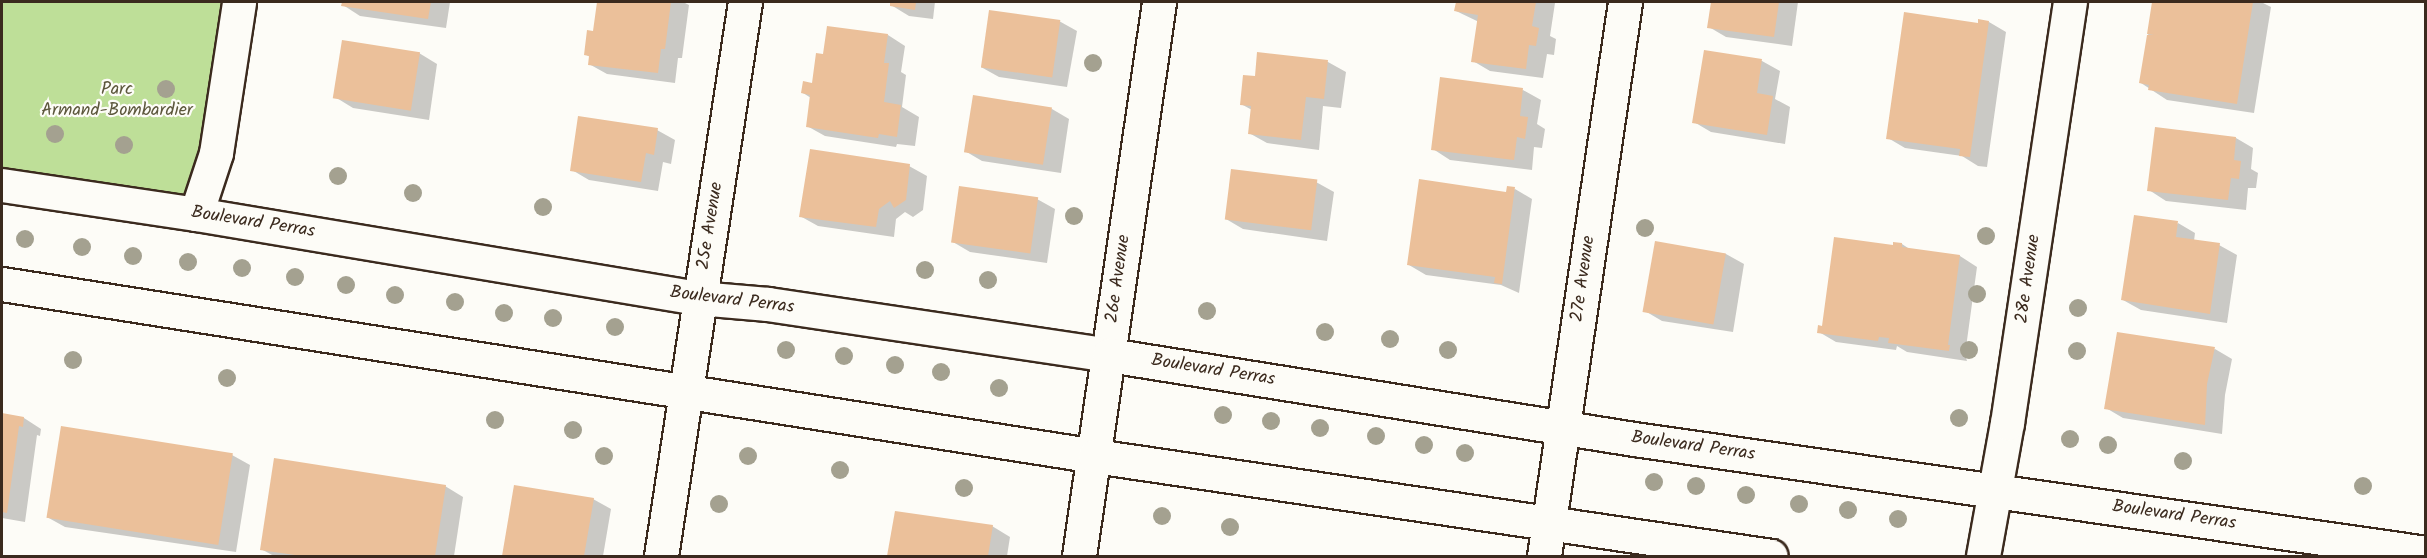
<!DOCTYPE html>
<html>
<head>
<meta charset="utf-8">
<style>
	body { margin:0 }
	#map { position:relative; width:2427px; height:558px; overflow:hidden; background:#fdfcf7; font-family:Kalam,sans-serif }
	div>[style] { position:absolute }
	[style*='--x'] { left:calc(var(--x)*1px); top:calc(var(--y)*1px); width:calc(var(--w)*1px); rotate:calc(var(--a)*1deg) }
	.green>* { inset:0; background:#bedf98 }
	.shadow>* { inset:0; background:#0003 }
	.building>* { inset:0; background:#ebc09a; transform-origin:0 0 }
	.roads { filter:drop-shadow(2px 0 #3b2a1e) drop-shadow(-2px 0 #3b2a1e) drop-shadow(0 2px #3b2a1e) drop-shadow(0 -2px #3b2a1e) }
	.minor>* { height:33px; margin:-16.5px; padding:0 16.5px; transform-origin:16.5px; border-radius:16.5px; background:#fdfcf7 }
	.major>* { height:33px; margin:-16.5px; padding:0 16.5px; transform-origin:16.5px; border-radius:16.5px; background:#fdfcf7 }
	.trees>* { width:18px; height:18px; margin:-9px; border-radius:50%; background:#a4a190 }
	span { translate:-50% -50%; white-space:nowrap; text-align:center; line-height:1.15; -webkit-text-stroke:4.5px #fdfcf7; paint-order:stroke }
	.park-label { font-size:18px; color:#5c573c }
	.street-label { font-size:18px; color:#3b2a1e }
	.frame { position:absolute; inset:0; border:3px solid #3b2a1e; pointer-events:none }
</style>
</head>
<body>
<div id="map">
	<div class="green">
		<i style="clip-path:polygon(2px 2px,239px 2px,196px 214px,2px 185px)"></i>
	</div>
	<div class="shadow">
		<i style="clip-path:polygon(343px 2px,450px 2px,446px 28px,360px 16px,343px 5px)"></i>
		<i style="clip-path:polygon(598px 2px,683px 2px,689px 5px,682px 58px,678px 58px,675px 83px,607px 74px,589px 64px,590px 57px,585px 54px,594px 33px)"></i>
		<i style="clip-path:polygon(892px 2px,935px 2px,933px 19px,909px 16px,891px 5px)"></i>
		<i style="clip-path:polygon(1457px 2px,1555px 3px,1550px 36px,1556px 39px,1554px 55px,1547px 54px,1543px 78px,1490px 71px,1473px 61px,1479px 22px,1456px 11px)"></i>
		<i style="clip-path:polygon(1713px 2px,1798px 2px,1792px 46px,1726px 37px,1709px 27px)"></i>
		<i style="clip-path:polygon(2153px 2px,2261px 2px,2271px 7px,2254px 113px,2167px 100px,2141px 83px)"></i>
		<i style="clip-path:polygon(1059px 21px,1077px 31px,1067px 87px,999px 77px,981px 67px)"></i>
		<i style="clip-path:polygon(1989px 22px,2006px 32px,1987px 167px,1978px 166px,1962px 156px,1905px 148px,1888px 138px,1979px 25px)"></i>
		<i style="clip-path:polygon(888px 35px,905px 46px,901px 72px,906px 75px,902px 107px,919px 117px,915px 146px,897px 144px,896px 147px,825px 136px,807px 126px,811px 98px,803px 93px,813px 84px,824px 56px)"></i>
		<i style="clip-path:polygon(1705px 52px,1762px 61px,1780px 71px,1775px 99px,1790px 107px,1785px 144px,1711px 132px,1694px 122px)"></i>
		<i style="clip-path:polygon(419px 53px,437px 64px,429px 120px,353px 108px,335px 97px)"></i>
		<i style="clip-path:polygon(1258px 54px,1328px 62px,1346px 72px,1341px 108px,1323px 106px,1319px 150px,1267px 143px,1249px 133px,1252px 110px,1241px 104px,1256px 77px)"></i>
		<i style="clip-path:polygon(1523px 90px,1541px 100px,1537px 124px,1545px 129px,1542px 148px,1534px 147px,1532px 170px,1450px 160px,1433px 149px)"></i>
		<i style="clip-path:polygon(1052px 109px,1069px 119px,1061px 173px,982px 161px,965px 151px)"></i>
		<i style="clip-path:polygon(657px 130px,675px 140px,671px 164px,663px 162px,658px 191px,589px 180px,572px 170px)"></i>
		<i style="clip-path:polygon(2236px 138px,2253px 148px,2251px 169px,2258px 173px,2256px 188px,2248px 188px,2246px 210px,2166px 201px,2149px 190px)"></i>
		<i style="clip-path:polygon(909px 166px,927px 176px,923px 210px,913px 217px,905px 212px,896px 219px,894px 237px,818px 226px,800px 216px)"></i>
		<i style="clip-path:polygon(1316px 182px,1334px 192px,1327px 241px,1243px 229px,1226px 219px)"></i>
		<i style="clip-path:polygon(1515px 189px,1532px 199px,1519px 293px,1501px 285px,1426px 275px,1409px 265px)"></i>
		<i style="clip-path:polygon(1037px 199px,1055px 209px,1047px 263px,970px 252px,953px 242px)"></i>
		<i style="clip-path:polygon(2178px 223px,2195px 233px,2194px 241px,2219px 245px,2237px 255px,2227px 323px,2141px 310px,2123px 300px)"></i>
		<i style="clip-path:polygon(1656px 243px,1726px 254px,1744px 264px,1733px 332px,1662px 321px,1645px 311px)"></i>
		<i style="clip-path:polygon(1902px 244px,1911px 250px,1960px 256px,1977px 267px,1965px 355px,1967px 361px,1907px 352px,1897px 346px,1896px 350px,1836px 342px,1819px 332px,1895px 247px)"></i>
		<i style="clip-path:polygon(2215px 349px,2232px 359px,2225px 395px,2222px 434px,2123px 418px,2106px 408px)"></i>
		<i style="clip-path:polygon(2px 415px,24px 418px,41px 429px,40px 436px,37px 435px,25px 522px,2px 518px)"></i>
		<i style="clip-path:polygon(232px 455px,250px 465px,236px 552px,65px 527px,47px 517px)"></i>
		<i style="clip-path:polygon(445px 486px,463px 497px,454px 556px,274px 556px,261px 549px)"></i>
		<i style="clip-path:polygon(515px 487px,593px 499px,611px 509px,603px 556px,504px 556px)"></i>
		<i style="clip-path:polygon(896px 512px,992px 526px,1010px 537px,1007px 556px,889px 556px)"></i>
	</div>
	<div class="building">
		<i style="clip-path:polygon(342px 2px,431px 2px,428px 19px,341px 6px)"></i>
		<i style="clip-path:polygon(597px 2px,671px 2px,665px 49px,661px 49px,658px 73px,588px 65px,589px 56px,584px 55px,587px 30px,593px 31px)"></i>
		<i style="clip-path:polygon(890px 2px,916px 2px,915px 10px,890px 6px)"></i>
		<i style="clip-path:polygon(1456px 2px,1536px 2px,1532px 26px,1539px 28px,1536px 46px,1529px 45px,1526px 69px,1471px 62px,1478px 15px,1454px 11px)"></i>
		<i style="clip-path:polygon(1711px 2px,1779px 2px,1774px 37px,1707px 28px)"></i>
		<i style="clip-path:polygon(2152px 2px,2253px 2px,2237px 104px,2148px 90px,2149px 85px,2139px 83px,2147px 35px,2154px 35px,2147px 34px)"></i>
		<i style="left:989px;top:10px;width:72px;height:58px;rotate:8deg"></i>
		<i style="clip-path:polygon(1904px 12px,1978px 23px,1978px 19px,1989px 21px,1970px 157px,1959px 156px,1960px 149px,1886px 139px)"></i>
		<i style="clip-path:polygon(827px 26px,888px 34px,884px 63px,889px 63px,884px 102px,901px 105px,897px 137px,879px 134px,878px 138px,806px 127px,810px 95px,801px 93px,803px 81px,812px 83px,816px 53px,823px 54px)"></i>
		<i style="left:342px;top:40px;width:79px;height:59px;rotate:9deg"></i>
		<i style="clip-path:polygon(1704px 50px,1762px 59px,1757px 93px,1773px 96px,1767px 135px,1692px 123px)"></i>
		<i style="clip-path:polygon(1257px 52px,1328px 60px,1324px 99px,1306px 97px,1301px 140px,1248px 134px,1251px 106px,1240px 105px,1243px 75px,1255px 76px)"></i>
		<i style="clip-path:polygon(1440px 77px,1523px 88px,1520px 116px,1528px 117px,1525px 139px,1517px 137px,1514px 160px,1431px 150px)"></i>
		<i style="left:973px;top:95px;width:80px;height:58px;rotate:9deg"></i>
		<i style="clip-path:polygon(578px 116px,658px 128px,654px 155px,646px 153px,641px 182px,570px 171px)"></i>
		<i style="clip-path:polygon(2155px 127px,2236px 137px,2234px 160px,2241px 161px,2239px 179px,2231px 178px,2228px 200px,2147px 191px)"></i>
		<i style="clip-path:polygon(810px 149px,910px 164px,906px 200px,894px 208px,890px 201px,879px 209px,876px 227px,799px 217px)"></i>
		<i style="left:1231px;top:169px;width:87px;height:51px;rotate:7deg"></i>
		<i style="clip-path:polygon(1419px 179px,1506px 192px,1507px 186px,1515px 187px,1502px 284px,1494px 283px,1495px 277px,1407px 265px)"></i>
		<i style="left:959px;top:186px;width:80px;height:57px;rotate:8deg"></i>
		<i style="clip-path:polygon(2134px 215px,2178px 221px,2176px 237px,2220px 243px,2210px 314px,2121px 300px)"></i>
		<i style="clip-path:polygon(1834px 237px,1893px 245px,1893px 242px,1902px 243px,1902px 247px,1960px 255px,1948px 345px,1950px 345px,1949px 351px,1888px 343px,1889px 338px,1879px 337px,1878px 341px,1817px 333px,1818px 325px,1822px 326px)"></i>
		<i style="left:1655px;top:241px;width:72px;height:72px;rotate:10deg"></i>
		<i style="clip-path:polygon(2117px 332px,2215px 347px,2207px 384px,2205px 425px,2104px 409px)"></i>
		<i style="clip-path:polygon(2px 413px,24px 417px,23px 427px,19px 426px,7px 513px,2px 512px)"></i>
		<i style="left:61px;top:426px;width:174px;height:93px;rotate:9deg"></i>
		<i style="clip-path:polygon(274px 458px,446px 485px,435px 556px,302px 556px,260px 550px)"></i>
		<i style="clip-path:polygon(514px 485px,594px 498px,584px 556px,502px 556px)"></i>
		<i style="clip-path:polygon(895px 511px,993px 525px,988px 556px,887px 556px)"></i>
	</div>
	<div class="roads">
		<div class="minor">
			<i style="--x:196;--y:214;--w:64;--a:-71.8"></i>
			<i style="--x:216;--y:153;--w:153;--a:-81.3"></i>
			<i style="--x:661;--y:556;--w:560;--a:-81.38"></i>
			<i style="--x:1079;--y:556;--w:560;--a:-81.78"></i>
			<i style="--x:1544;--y:556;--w:560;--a:-81.68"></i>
			<i style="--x:1983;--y:556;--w:135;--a:-79.8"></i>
			<i style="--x:2007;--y:423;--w:426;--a:-81.5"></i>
		</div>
		<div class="major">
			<i style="--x:2;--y:185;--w:196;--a:8.5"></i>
			<i style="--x:196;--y:214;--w:509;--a:9.5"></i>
			<i style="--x:698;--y:298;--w:70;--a:4.9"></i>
			<i style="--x:768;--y:304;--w:345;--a:8.5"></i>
			<i style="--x:1109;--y:355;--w:532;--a:9.09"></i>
			<i style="--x:1634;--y:439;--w:800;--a:8.19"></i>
			<i style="--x:2;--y:284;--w:1106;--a:8.94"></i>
			<i style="--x:1095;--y:456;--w:683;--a:8.41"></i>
		</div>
	</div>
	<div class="trees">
		<i style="left:1093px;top:63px"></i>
		<i style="left:166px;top:89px"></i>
		<i style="left:55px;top:134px"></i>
		<i style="left:124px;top:145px"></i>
		<i style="left:338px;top:176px"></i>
		<i style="left:413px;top:193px"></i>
		<i style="left:543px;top:207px"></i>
		<i style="left:1074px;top:216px"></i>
		<i style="left:1645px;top:228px"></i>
		<i style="left:1986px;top:236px"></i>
		<i style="left:25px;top:239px"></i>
		<i style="left:82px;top:247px"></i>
		<i style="left:133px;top:256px"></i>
		<i style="left:188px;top:262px"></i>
		<i style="left:242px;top:268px"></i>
		<i style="left:925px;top:270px"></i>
		<i style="left:295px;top:277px"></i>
		<i style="left:988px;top:280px"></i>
		<i style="left:346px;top:285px"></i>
		<i style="left:1977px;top:294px"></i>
		<i style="left:395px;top:295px"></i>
		<i style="left:455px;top:302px"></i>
		<i style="left:2078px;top:308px"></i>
		<i style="left:1207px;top:311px"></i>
		<i style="left:504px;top:313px"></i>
		<i style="left:553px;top:318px"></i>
		<i style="left:615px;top:327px"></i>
		<i style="left:1325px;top:332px"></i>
		<i style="left:1390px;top:339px"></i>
		<i style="left:786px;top:350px"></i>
		<i style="left:1448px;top:350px"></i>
		<i style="left:1969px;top:350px"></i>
		<i style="left:2077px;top:351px"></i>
		<i style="left:844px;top:356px"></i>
		<i style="left:73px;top:360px"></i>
		<i style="left:895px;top:365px"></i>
		<i style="left:941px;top:372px"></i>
		<i style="left:227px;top:378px"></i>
		<i style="left:999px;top:388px"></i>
		<i style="left:1223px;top:415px"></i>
		<i style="left:1959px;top:418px"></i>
		<i style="left:495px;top:420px"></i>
		<i style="left:1271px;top:421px"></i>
		<i style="left:1320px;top:428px"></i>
		<i style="left:573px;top:430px"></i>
		<i style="left:1376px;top:436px"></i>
		<i style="left:2070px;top:439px"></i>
		<i style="left:1424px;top:445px"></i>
		<i style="left:2108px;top:445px"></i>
		<i style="left:1465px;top:453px"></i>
		<i style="left:604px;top:456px"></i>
		<i style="left:748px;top:456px"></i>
		<i style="left:2183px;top:461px"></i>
		<i style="left:840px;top:470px"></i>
		<i style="left:1654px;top:482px"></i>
		<i style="left:1696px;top:486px"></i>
		<i style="left:2363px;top:486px"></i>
		<i style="left:964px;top:488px"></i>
		<i style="left:1746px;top:495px"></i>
		<i style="left:719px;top:504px"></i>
		<i style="left:1799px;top:504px"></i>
		<i style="left:1848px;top:510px"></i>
		<i style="left:1162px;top:516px"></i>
		<i style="left:1898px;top:519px"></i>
		<i style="left:1230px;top:527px"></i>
	</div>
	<div class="park-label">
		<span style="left:117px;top:101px">Parc<br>Armand-Bombardier</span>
	</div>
	<div class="street-label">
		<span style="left:253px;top:223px;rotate:9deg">Boulevard Perras</span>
		<span style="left:711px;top:226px;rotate:-81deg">25e Avenue</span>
		<span style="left:1119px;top:279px;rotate:-82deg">26e Avenue</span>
		<span style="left:1584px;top:279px;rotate:-82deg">27e Avenue</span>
		<span style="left:2029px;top:279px;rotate:-82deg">28e Avenue</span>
		<span style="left:732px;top:301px;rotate:7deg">Boulevard Perras</span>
		<span style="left:1213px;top:371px;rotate:9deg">Boulevard Perras</span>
		<span style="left:1693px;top:447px;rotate:8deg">Boulevard Perras</span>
		<span style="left:2174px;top:516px;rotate:8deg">Boulevard Perras</span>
	</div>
	<div class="frame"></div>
</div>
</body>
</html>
